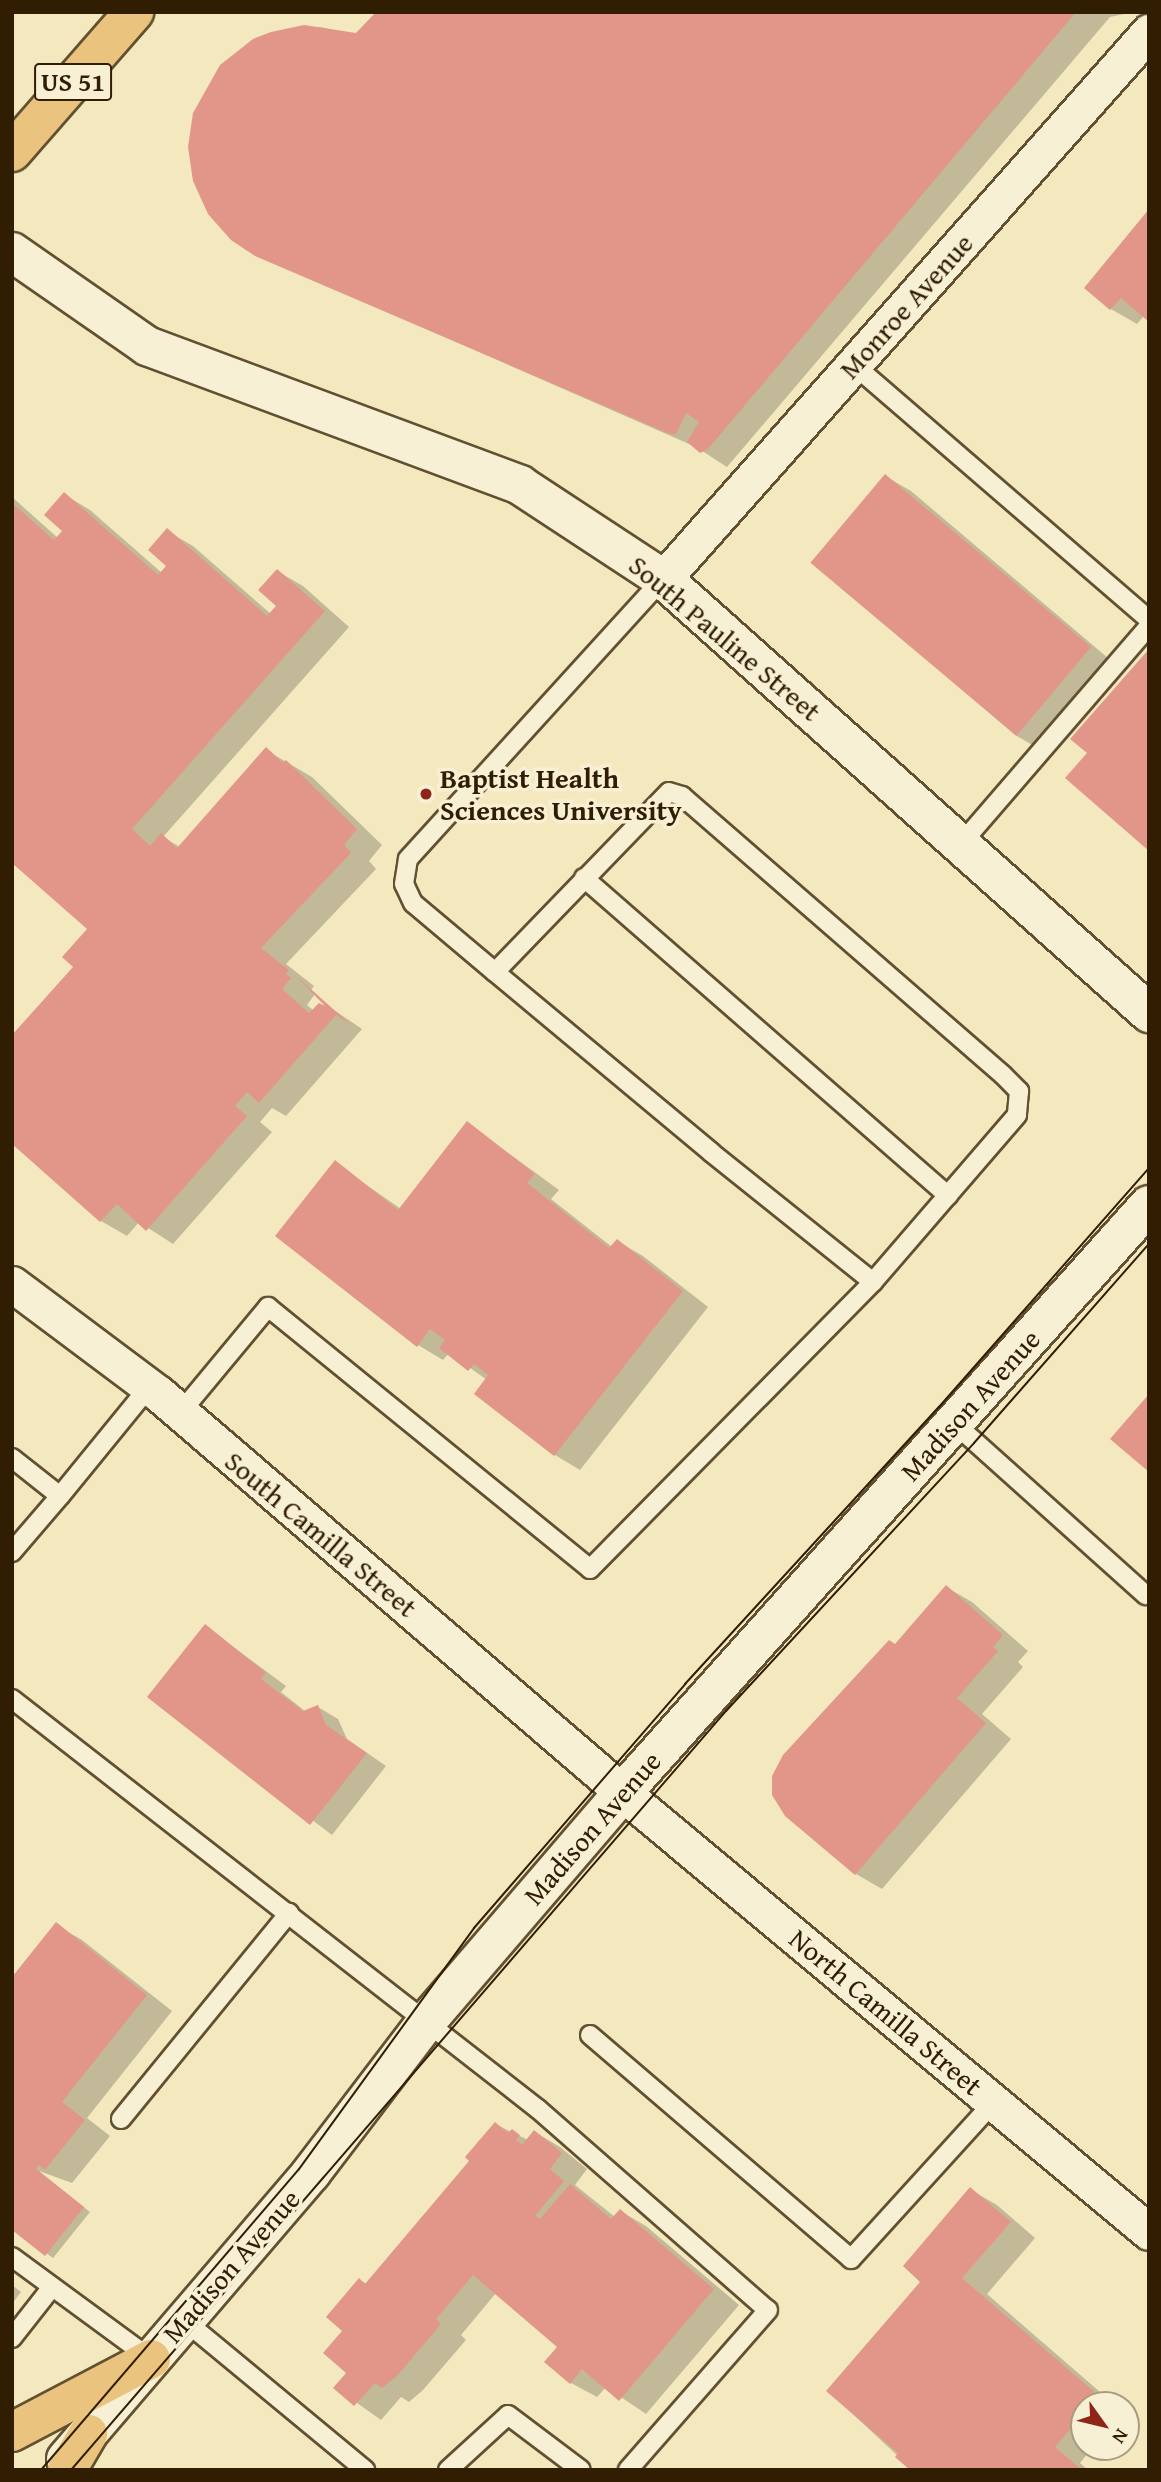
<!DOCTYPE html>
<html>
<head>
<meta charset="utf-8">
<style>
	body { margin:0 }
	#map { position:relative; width:1161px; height:2482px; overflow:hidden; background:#f3e8be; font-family:"Gentium Book Plus",serif }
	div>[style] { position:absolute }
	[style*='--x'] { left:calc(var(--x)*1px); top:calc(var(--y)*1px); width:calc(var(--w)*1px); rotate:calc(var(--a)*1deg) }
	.shadow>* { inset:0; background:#0003 }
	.building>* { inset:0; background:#e29689; transform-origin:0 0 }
	.roads { filter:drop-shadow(2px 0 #625030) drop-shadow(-2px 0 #625030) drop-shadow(0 2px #625030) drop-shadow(0 -2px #625030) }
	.service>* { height:18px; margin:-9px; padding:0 9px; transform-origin:9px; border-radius:9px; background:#f7f0d5 }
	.minor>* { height:35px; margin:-17.5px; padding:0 17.5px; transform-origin:17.5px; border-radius:17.5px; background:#f7f0d5 }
	.tertiary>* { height:38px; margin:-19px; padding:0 19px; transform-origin:19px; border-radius:19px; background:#f7f0d5 }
	.secondary>* { height:38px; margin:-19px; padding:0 19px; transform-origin:19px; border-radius:19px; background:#f7f0d5 }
	.primary>* { height:38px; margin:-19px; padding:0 19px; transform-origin:19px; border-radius:19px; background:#eac47f }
	.motorway>* { height:38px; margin:-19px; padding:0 19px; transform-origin:19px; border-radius:19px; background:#eac47f }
	.tram>* { height:2px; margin:-1px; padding:0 1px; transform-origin:1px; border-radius:1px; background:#311d01 }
	.dots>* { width:19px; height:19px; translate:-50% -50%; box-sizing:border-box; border:4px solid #f7f0d5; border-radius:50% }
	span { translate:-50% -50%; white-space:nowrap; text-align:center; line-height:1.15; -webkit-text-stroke:7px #f7f0d5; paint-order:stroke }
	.shield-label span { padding:2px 5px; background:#f7f0d5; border:2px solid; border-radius:5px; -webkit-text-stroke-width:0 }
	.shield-label { font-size:26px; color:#311d01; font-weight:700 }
	.street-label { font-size:28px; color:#311d01 }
	.poi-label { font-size:28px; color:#311d01; font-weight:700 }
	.left { translate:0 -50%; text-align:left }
	.frame { position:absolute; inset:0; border:14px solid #311d01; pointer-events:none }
	.north { position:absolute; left:1070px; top:2391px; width:70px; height:70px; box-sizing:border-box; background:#f7f0d5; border:2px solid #a89c80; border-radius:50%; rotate:124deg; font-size:19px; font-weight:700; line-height:28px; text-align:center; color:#311d01 }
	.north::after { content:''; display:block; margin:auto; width:24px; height:32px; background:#8f2418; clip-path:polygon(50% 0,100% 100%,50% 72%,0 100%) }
</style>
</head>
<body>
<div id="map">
	<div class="shadow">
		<i style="clip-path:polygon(379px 12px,1134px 12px,1110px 17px,727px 467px,696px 447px,244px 249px,289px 29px,320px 27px,356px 35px)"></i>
		<i style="clip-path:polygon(1149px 214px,1144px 316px,1137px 324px,1111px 309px)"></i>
		<i style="clip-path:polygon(885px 476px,911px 491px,1115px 664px,1041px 750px,1015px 735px,812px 562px)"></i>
		<i style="clip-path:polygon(65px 495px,90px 510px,162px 573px,169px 566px,167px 531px,193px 546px,271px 614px,278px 606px,277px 571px,303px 586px,349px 627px,163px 837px,180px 847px,266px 750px,312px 777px,382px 845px,369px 861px,376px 869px,286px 964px,314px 986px,311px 990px,315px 994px,307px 1005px,314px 1011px,328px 1006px,362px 1029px,286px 1116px,272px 1108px,260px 1122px,272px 1132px,173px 1244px,139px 1222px,127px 1236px,101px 1221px,12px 1142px,90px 929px,12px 863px,12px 497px,58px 538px,65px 531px)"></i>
		<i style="clip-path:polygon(467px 1123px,559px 1190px,551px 1199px,612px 1247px,617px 1241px,643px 1256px,708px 1307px,580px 1470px,555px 1455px,487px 1380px,449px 1353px,443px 1360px,418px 1345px,335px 1163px,401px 1209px)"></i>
		<i style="clip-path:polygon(946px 1587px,972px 1602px,1028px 1651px,1018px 1662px,1023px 1667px,982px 1714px,1011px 1739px,882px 1889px,856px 1874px,786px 1815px,896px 1646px)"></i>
		<i style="clip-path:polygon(205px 1626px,286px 1686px,281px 1692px,306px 1712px,318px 1707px,338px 1719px,347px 1739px,386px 1766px,332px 1835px,150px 1697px)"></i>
		<i style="clip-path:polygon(56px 1925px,82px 1940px,172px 2011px,87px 2118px,110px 2136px,72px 2183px,39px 2171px,90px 2212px,53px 2258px,12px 2228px)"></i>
		<i style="clip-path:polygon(495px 2124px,528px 2140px,535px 2132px,560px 2147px,587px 2169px,575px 2185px,615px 2217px,620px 2211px,646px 2226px,739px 2305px,646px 2414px,606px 2387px,597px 2397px,571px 2383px,559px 2347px,496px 2293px,461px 2335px,466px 2340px,423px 2390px,409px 2402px,401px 2397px,381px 2420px,336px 2388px,349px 2373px,344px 2331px,360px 2280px,367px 2284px,472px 2160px)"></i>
		<i style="clip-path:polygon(971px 2190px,997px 2205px,1035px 2238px,987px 2294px,1115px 2405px,1084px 2405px,1084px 2447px,1093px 2447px,1080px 2463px,1088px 2470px,913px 2470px,828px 2391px,922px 2281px)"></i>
		<i style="clip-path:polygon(12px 2285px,21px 2292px,12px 2304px)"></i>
	</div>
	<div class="building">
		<i style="clip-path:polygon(376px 12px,1076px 12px,708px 449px,700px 453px,687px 442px,699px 422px,686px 413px,676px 434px,670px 434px,255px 256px,231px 240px,208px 214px,193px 181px,188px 147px,193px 113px,220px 65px,253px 39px,271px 32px,304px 25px,356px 33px)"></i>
		<i style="clip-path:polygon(1149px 209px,1149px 322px,1121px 298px,1110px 310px,1084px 288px)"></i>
		<i style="left:885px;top:474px;width:269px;height:116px;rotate:40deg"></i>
		<i style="clip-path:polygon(64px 492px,158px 575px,166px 566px,148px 550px,167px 528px,267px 616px,276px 606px,258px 590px,277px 569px,325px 611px,132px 829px,150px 846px,161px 833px,177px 848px,266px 747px,283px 763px,286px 760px,357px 829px,344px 845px,351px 853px,261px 948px,289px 970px,286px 974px,291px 978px,282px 989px,309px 1013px,319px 1003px,325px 1006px,295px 975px,350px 1024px,336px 1015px,259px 1103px,247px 1092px,235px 1106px,247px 1116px,146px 1231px,117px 1204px,100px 1222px,12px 1144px,12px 1035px,73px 967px,62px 957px,87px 929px,12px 863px,12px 503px,54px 540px,62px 531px,44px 515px)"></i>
		<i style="clip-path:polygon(1149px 649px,1149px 851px,1065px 778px,1087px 753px,1070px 739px)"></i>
		<i style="clip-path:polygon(467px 1121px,535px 1174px,527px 1183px,609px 1248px,617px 1239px,683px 1291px,554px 1456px,474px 1394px,488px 1375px,474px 1364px,468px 1371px,439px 1348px,445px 1340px,430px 1329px,417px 1347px,275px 1236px,335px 1160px,398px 1210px)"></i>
		<i style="clip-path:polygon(1149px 1394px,1149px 1472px,1110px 1439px)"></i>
		<i style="clip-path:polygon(946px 1585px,1003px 1635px,993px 1647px,998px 1651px,957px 1698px,986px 1723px,855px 1875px,785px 1816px,772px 1795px,772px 1776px,783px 1755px,889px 1640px,895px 1644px)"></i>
		<i style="clip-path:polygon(205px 1624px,266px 1673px,261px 1679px,303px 1711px,318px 1705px,326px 1725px,367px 1753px,310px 1825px,147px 1697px)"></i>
		<i style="clip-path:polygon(56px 1922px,147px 1995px,62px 2102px,85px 2120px,45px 2170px,39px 2165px,36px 2169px,84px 2207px,45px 2256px,12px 2230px,12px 1977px)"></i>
		<i style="clip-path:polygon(495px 2122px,508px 2133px,512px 2129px,520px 2135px,516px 2140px,522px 2145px,534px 2130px,562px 2153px,550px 2169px,564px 2181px,535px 2216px,540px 2219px,570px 2184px,611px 2219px,620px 2209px,714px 2289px,619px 2401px,582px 2369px,570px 2384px,544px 2362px,557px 2347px,473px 2275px,436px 2319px,441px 2324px,397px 2376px,382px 2388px,375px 2383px,354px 2406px,333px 2388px,346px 2373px,323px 2353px,342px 2331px,326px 2317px,359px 2278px,365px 2284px,469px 2161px,465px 2157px)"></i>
		<i style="clip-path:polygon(970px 2187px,1011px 2222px,962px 2278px,1099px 2396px,1091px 2405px,1084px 2405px,1084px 2413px,1055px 2447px,1082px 2470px,910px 2470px,895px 2457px,898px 2453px,826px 2391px,920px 2282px,903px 2266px)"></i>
	</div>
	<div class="roads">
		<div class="service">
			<i style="--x:854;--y:365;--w:390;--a:40.8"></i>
			<i style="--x:960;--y:845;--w:289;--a:-49.2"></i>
			<i style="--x:584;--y:878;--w:483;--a:41.1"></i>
			<i style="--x:495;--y:972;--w:250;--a:-46"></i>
			<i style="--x:669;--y:792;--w:14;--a:17"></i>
			<i style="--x:682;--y:796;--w:425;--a:41"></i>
			<i style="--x:1003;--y:1075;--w:23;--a:45"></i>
			<i style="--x:1019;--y:1091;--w:24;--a:95"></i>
			<i style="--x:1017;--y:1115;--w:221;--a:130.8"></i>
			<i style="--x:873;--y:1282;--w:208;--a:-141.3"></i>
			<i style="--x:711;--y:1152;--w:281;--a:-140.2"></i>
			<i style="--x:495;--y:972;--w:107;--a:-139.9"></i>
			<i style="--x:413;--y:903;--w:21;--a:-115"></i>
			<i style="--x:404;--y:884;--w:25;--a:-81"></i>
			<i style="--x:408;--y:859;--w:379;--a:-47.7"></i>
			<i style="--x:180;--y:1413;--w:138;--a:-50.3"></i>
			<i style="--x:268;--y:1307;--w:415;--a:39.1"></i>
			<i style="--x:590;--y:1569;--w:403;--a:-45.4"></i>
			<i style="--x:954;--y:1423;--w:258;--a:41.9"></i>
			<i style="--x:12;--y:1458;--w:61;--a:38.4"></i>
			<i style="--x:60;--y:1496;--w:74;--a:130.6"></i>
			<i style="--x:60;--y:1496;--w:141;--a:-50.8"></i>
			<i style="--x:12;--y:1699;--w:667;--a:37.94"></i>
			<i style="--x:538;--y:2109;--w:305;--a:41.2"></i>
			<i style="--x:768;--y:2310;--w:213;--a:131.2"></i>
			<i style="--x:590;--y:2035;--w:344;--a:40.6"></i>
			<i style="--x:851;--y:2259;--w:212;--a:-47.7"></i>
			<i style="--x:121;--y:2119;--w:266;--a:-50.8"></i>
			<i style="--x:12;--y:2257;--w:172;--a:36.3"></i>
			<i style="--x:185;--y:2321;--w:234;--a:39.6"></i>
			<i style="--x:12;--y:2338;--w:65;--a:-51.9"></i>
			<i style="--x:448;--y:2470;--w:81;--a:-42.5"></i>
			<i style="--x:508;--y:2415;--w:91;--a:37"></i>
		</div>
		<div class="minor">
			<i style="--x:663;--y:579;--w:732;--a:-48.38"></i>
			<i style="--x:12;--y:1284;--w:184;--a:36.8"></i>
			<i style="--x:159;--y:1394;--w:637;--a:40.67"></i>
			<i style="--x:642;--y:1809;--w:660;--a:39.84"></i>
		</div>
		<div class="tertiary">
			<i style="--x:66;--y:2459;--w:377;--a:-49.4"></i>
			<i style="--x:311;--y:2173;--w:191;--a:-52.7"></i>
			<i style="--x:427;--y:2021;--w:301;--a:-49.4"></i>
			<i style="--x:623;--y:1792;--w:788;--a:-48.14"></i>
		</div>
		<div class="secondary">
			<i style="--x:12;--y:252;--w:165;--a:34.8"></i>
			<i style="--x:147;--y:346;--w:398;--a:20.4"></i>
			<i style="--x:520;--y:485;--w:171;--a:33.3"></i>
			<i style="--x:663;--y:579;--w:652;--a:41.76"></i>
		</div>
		<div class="primary">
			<i style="--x:12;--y:152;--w:186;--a:-48.9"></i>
		</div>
		<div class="motorway">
			<i style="--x:12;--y:2432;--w:157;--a:-27.7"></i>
			<i style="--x:67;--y:2470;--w:42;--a:-59.7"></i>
		</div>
	</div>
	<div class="tram">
		<i style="--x:41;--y:2470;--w:396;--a:-49.4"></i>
		<i style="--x:299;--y:2169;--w:298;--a:-54"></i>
		<i style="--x:474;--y:1928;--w:323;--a:-49.1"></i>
		<i style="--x:685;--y:1684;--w:376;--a:-47.5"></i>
		<i style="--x:939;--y:1407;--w:318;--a:-48.7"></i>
		<i style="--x:71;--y:2470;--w:1003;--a:-49.21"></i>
		<i style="--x:726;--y:1711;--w:365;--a:-47.2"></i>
		<i style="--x:974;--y:1443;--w:265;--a:-48.7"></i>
	</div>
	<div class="dots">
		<i style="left:426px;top:794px;background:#8f2418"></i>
	</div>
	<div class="shield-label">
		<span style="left:73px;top:82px">US 51</span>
	</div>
	<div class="street-label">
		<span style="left:906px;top:306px;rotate:-48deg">Monroe Avenue</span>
		<span style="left:725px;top:638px;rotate:40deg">South Pauline Street</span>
		<span style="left:970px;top:1405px;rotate:-48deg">Madison Avenue</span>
		<span style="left:321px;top:1534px;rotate:40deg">South Camilla Street</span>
		<span style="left:592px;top:1828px;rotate:-49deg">Madison Avenue</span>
		<span style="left:886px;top:2012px;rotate:40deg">North Camilla Street</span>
		<span style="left:231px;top:2266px;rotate:-49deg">Madison Avenue</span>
	</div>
	<div class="poi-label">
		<span class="left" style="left:440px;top:794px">Baptist Health<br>Sciences University</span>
	</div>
	<div class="frame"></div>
	<div class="north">N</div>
</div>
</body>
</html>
